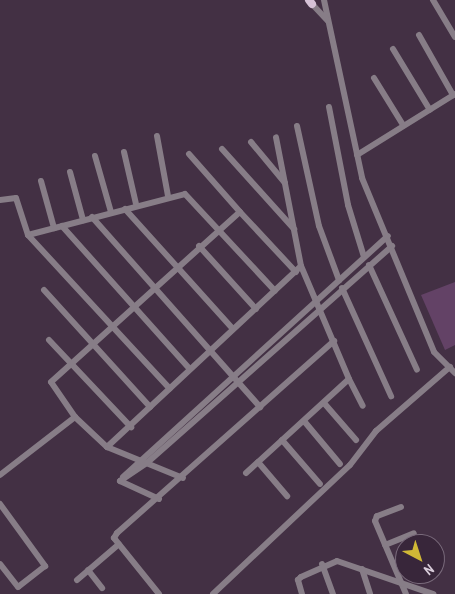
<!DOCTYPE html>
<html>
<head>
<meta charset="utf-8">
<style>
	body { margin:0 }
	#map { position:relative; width:455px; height:594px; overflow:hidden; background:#433044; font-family:"Archivo Narrow",sans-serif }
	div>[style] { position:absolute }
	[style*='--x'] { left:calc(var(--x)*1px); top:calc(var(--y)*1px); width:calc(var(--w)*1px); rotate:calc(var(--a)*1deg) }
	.green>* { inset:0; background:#634266 }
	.minor>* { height:6px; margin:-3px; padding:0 3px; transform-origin:3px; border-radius:3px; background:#877d87 }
	.major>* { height:8px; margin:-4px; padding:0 4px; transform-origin:4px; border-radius:4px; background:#d6c2d7 }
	span { translate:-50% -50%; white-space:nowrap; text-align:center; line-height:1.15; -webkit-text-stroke:5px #38263a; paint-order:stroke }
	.north { position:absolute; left:395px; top:534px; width:50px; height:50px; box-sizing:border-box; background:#38263a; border:1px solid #796a7b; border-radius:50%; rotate:140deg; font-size:14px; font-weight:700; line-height:20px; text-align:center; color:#dbcfdc }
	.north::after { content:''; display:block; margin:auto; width:18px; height:22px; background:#d0b836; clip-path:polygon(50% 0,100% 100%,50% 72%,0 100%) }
</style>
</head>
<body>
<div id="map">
	<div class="green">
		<i style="clip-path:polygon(455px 282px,455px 345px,445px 350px,421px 295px)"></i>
	</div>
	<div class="minor">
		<i style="--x:324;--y:0;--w:182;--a:77.9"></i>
		<i style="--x:362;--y:178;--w:188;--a:67.5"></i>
		<i style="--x:434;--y:352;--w:30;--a:45"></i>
		<i style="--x:433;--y:0;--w:43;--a:59.3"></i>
		<i style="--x:312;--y:4;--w:23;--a:47"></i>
		<i style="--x:419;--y:35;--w:69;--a:60.5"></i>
		<i style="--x:393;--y:49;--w:71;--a:58.8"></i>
		<i style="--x:374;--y:78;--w:55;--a:58.3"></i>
		<i style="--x:329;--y:107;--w:100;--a:79"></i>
		<i style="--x:348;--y:205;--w:54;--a:72.9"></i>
		<i style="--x:297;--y:126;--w:102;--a:77.6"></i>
		<i style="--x:319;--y:226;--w:58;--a:69.7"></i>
		<i style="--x:157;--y:136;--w:61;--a:79.6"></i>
		<i style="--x:251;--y:142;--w:53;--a:50.3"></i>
		<i style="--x:222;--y:149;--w:108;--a:48"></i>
		<i style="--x:124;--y:152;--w:53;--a:77"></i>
		<i style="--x:189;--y:154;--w:77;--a:48.7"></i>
		<i style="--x:357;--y:155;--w:115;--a:-31.9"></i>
		<i style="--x:95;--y:156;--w:58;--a:74.1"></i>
		<i style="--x:70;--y:172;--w:50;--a:74.8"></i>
		<i style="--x:41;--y:181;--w:49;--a:74.5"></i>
		<i style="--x:0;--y:200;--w:16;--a:-7"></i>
		<i style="--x:16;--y:198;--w:39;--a:72"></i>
		<i style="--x:28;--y:235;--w:209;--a:47.3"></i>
		<i style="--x:125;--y:209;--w:161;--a:48"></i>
		<i style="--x:92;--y:217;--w:254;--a:48.5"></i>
		<i style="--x:62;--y:226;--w:192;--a:48.2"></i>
		<i style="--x:28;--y:235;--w:162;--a:-14.6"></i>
		<i style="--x:185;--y:194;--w:132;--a:47.1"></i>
		<i style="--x:199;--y:246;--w:85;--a:47.9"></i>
		<i style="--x:369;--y:265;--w:115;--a:65.4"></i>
		<i style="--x:342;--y:288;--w:119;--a:65.6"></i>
		<i style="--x:44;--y:290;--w:158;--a:47.8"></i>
		<i style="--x:49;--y:340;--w:120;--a:46.7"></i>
		<i style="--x:349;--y:379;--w:30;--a:63"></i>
		<i style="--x:324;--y:403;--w:49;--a:49.1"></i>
		<i style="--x:75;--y:417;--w:42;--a:-124.4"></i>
		<i style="--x:51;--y:382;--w:254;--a:-42"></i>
		<i style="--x:240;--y:212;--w:82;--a:47"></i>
		<i style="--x:304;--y:421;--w:56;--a:50.1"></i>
		<i style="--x:282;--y:440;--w:58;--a:49.2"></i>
		<i style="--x:107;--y:447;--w:265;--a:-43"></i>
		<i style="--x:301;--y:266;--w:131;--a:-101"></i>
		<i style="--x:258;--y:462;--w:45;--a:49.5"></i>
		<i style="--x:246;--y:473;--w:139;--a:-42.4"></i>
		<i style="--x:349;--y:379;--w:123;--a:-113"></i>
		<i style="--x:0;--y:475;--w:95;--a:-37.7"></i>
		<i style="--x:75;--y:417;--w:44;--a:43.2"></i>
		<i style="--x:107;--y:447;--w:82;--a:22.2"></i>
		<i style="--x:123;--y:477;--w:358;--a:-42.3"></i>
		<i style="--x:159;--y:499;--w:43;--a:-155.2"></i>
		<i style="--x:120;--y:481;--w:34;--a:-34"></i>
		<i style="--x:148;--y:462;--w:326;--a:-41.5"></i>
		<i style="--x:0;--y:504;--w:77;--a:54"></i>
		<i style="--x:45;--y:566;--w:34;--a:142"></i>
		<i style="--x:18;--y:587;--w:29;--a:-128"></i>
		<i style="--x:401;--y:507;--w:26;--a:159"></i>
		<i style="--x:377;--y:516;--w:5;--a:112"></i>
		<i style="--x:375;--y:521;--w:79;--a:67"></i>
		<i style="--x:385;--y:545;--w:31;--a:-22"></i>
		<i style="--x:322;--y:564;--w:32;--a:70"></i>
		<i style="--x:362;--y:569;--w:26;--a:72"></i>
		<i style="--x:88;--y:570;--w:23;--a:52"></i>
		<i style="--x:77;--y:580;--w:55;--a:-40.6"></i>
		<i style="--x:159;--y:594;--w:72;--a:-128.8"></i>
		<i style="--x:114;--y:538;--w:6;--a:-59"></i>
		<i style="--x:117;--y:533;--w:290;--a:-41.5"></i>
		<i style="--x:213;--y:594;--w:188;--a:-43.3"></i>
		<i style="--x:350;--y:465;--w:43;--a:-52.6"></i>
		<i style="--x:376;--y:431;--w:98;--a:-40.9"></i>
		<i style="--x:302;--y:594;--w:15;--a:-106"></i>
		<i style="--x:298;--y:580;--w:4;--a:-45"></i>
		<i style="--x:301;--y:577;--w:39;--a:-24"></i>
		<i style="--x:337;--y:561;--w:102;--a:19"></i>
	</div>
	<div class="major">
		<i style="--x:309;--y:0;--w:5;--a:53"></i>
	</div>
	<div class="north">N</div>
</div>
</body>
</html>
